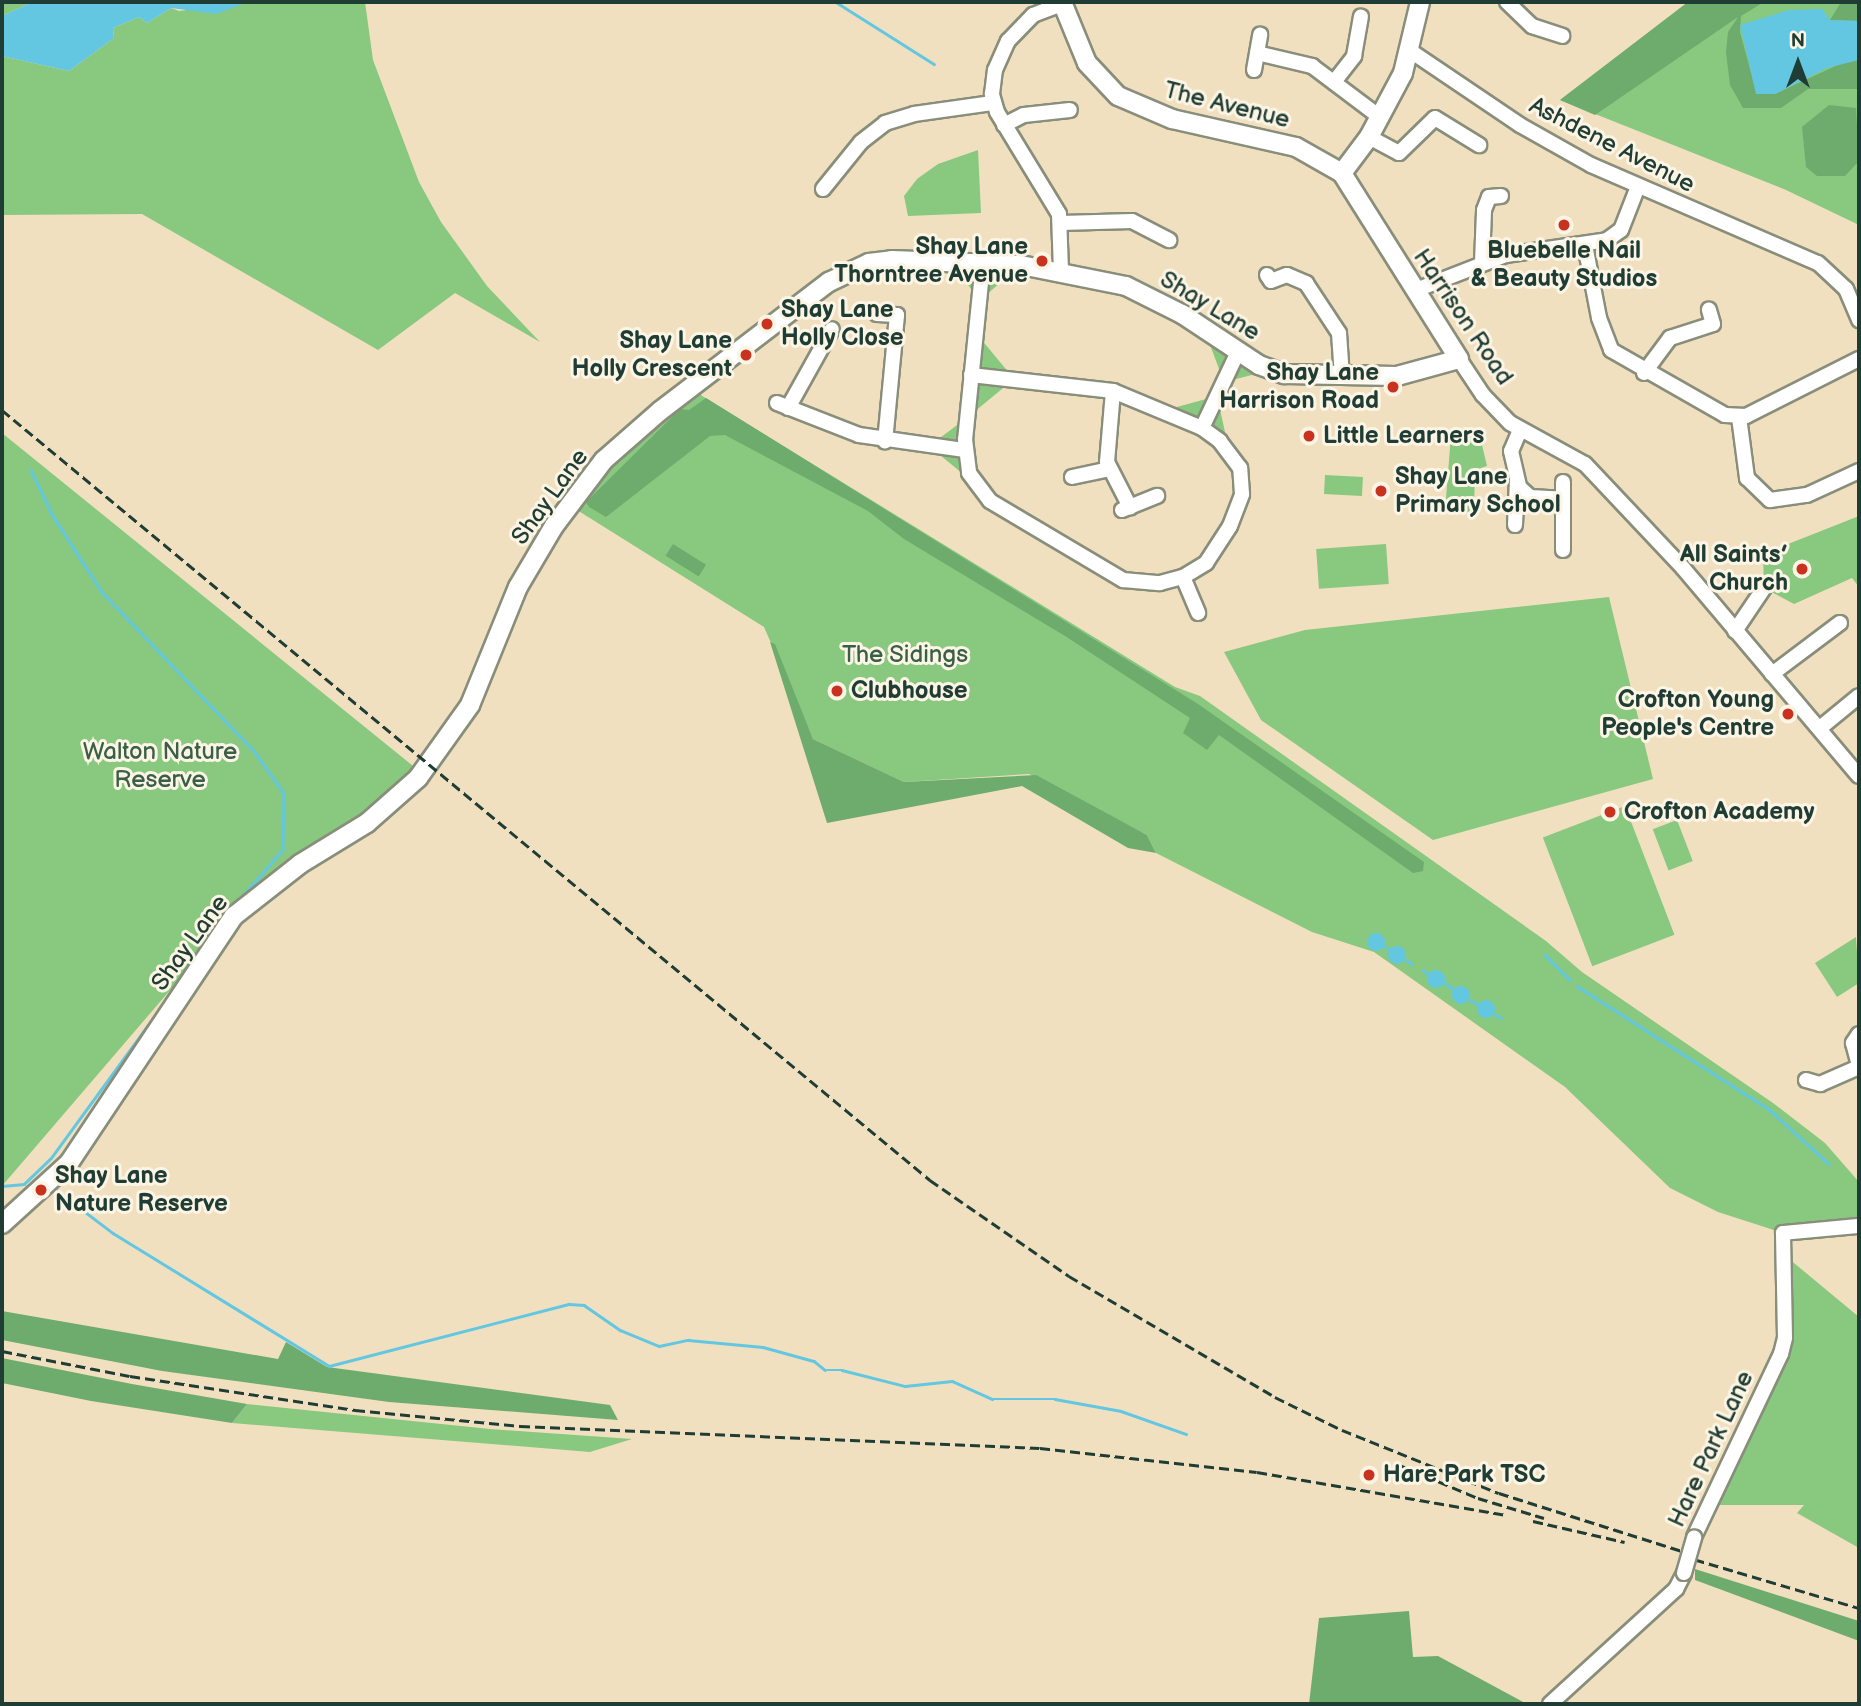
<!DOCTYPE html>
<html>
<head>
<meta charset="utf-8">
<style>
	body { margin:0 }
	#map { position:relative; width:1861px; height:1706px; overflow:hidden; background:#f1e0c0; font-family:"Balsamiq Sans",sans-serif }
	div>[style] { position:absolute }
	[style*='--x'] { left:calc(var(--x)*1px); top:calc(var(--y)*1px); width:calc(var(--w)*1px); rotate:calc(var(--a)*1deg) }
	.green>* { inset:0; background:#88c87f; transform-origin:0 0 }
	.forest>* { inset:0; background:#6eac6e; transform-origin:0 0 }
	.water>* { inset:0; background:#63c7e1 }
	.round { border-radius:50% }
	.stream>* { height:2.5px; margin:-1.25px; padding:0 1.25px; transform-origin:1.25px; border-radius:1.25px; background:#63c7e1 }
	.roads { filter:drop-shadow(2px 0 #888e7a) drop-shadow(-2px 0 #888e7a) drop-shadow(0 2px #888e7a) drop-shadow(0 -2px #888e7a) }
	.minor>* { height:14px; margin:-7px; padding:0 7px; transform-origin:7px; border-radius:7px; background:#fff }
	.major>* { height:18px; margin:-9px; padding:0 9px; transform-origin:9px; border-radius:9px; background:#fff }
	.rail>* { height:2.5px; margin-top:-1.25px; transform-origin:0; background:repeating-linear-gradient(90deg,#1f3d34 0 10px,transparent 0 15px) }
	.bridges { filter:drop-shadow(2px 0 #888e7a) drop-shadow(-2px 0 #888e7a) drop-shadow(0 2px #888e7a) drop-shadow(0 -2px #888e7a) }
	.minor-bridge>* { height:14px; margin:-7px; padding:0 7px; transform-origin:7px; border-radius:7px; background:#fff }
	.dots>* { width:19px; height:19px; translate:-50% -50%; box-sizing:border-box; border:4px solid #fcf5e5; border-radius:50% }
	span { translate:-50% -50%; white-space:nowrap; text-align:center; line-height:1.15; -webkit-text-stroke:6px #fcf5e5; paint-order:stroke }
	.street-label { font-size:24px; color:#1f3d34 }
	.poi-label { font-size:24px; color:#1f3d34; font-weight:700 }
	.right { translate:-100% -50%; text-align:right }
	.left { translate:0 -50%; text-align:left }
	.park-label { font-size:24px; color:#396047 }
	.frame { position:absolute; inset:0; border:4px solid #1f3d34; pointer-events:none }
	.north { position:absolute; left:1763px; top:28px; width:70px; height:70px; -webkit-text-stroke:5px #fcf5e5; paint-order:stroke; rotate:0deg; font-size:19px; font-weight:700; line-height:28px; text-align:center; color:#1f3d34 }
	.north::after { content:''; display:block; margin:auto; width:24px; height:32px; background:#1f3d34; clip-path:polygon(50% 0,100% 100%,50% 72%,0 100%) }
</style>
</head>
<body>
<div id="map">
	<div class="green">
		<i style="clip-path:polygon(2px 2px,33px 2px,2px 16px)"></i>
		<i style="clip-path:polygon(248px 2px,365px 2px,373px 60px,419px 182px,441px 222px,487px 286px,540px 342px,455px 293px,378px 350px,142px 214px,2px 215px,2px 56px,69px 71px,114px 38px,113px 28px,139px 17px,147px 23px,171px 8px,179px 11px)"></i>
		<i style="clip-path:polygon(1688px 2px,1859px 2px,1859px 225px,1786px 190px,1560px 100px)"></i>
		<i style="clip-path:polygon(978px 150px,981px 213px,908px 216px,904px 196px,917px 179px,938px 164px)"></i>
		<i style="clip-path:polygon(952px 261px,1021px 265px,979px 301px)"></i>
		<i style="clip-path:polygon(1204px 329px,1272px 370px,1224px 382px)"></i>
		<i style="clip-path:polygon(976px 333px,1014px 379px,968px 417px,974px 483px,929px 446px,968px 417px)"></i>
		<i style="clip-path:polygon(691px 389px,1175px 687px,1200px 696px,1546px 941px,1582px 972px,1773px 1103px,1825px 1143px,1859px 1182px,1859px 1226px,1783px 1233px,1718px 1212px,1670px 1188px,1565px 1087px,1374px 952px,1312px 932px,1156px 853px,1147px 835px,1029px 774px,904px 782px,813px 739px,764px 627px,569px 505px)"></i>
		<i style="clip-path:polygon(1217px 396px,1229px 450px,1166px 410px)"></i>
		<i style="clip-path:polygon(1479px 432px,1487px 466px,1475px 470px,1474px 512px,1445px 511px,1451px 435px)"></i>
		<i style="clip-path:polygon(2px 433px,418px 770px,392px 798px,256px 890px,2px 1186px)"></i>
		<i style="left:1325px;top:475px;width:38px;height:19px;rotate:3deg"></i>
		<i style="clip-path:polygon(1859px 516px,1859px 587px,1852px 578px,1794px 604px,1764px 588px,1763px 554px)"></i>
		<i style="left:1386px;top:544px;width:40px;height:70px;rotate:86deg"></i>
		<i style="clip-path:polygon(1609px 597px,1653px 779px,1433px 840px,1261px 720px,1224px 652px,1305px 630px)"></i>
		<i style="left:1625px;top:806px;width:138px;height:88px;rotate:69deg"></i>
		<i style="left:1677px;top:820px;width:44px;height:26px;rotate:69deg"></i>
		<i style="clip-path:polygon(1856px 937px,1859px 983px,1837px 997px,1815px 963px)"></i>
		<i style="clip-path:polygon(1788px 1258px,1859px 1317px,1859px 1548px,1797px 1513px,1804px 1505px,1718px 1505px,1787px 1354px,1792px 1333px)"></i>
		<i style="clip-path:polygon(247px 1404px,490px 1429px,632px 1439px,590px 1452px,232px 1423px)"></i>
	</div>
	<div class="forest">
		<i style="clip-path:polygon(1688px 2px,1764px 2px,1741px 16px,1740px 32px,1757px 94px,1775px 94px,1855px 57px,1859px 60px,1859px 89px,1808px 89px,1781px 108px,1743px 108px,1730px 85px,1726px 52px,1728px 32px,1738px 17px,1595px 115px,1560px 100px)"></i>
		<i style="clip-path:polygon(1841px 2px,1859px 2px,1859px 21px,1830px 20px)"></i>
		<i style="clip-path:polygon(1829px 105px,1856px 108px,1859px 161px,1845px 176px,1817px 176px,1806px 167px,1802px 127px)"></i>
		<i style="clip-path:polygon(706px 398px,1198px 704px,1424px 862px,1423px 871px,1413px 873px,1219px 735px,1207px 750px,1183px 733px,1190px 718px,1065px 636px,904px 539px,868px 511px,725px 435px,710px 436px,606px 517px,589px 507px,586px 502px,680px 409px,689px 410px)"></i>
		<i style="left:673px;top:544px;width:39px;height:14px;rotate:32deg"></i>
		<i style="clip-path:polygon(770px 642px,775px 644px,813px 739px,904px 782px,1036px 775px,1147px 835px,1156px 853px,1128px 848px,1022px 786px,827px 823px)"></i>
		<i style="clip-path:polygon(2px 1311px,278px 1359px,286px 1342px,327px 1367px,610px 1405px,618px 1420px,389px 1402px,162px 1371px,2px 1340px)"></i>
		<i style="clip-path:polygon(2px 1358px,132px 1384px,247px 1404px,232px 1423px,91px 1401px,2px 1383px)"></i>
		<i style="clip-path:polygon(1695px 1569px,1859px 1621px,1859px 1641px,1695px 1580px)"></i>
		<i style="clip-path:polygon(1409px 1611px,1413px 1657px,1438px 1656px,1527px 1704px,1309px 1704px,1319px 1618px)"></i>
	</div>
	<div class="water">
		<i style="clip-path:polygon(33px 2px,248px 2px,216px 14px,171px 8px,147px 23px,139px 17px,113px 28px,114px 38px,69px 71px,2px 56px,2px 16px)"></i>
		<i style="clip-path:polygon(1822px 9px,1830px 20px,1859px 21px,1859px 60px,1827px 68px,1775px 94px,1756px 94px,1740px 25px,1789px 10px)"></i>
		<i class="round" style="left:1367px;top:933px;width:18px;height:18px"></i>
		<i class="round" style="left:1388px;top:946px;width:18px;height:18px"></i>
		<i class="round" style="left:1427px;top:970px;width:18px;height:18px"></i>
		<i class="round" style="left:1452px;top:986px;width:18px;height:18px"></i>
		<i class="round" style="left:1477px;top:1000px;width:18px;height:18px"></i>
	</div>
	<div class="stream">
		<i style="--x:836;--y:2;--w:116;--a:32.3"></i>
		<i style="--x:31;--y:470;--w:51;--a:64.4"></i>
		<i style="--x:53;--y:516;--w:90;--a:57.2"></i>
		<i style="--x:102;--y:592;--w:220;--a:46.3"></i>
		<i style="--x:254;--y:751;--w:52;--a:54.5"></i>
		<i style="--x:284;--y:793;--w:57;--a:91"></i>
		<i style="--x:283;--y:850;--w:72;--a:131"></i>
		<i style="--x:1385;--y:946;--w:5;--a:37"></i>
		<i style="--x:1545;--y:955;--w:35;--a:45"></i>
		<i style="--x:1406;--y:960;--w:7;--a:34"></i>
		<i style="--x:1423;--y:970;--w:5;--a:37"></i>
		<i style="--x:1445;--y:983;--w:10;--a:37"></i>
		<i style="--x:1577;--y:986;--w:229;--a:32.7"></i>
		<i style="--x:1770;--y:1110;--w:80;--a:42.5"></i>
		<i style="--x:1470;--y:1000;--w:8;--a:30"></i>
		<i style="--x:1495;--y:1014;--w:7;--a:34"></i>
		<i style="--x:2;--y:1186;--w:22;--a:-5"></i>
		<i style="--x:24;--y:1184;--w:37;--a:-44"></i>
		<i style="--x:51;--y:1158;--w:228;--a:-53.9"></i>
		<i style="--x:55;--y:1189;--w:73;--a:37.2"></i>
		<i style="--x:113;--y:1233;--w:254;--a:31.6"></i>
		<i style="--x:329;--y:1366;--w:248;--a:-14.5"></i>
		<i style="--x:569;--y:1304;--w:15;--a:4"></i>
		<i style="--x:584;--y:1305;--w:44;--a:34.8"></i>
		<i style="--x:620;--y:1330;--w:42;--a:22.3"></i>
		<i style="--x:659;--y:1346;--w:30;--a:-12"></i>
		<i style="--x:688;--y:1340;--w:75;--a:5.3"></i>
		<i style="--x:763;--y:1347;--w:53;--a:15.4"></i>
		<i style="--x:814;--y:1361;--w:14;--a:39"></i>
		<i style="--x:825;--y:1370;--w:17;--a:0"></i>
		<i style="--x:842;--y:1370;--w:65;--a:14.3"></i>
		<i style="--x:905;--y:1386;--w:47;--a:-6.1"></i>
		<i style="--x:952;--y:1381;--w:44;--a:24.2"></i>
		<i style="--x:992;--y:1399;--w:63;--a:0"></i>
		<i style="--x:1055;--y:1399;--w:67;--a:10.3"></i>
		<i style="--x:1121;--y:1411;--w:69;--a:19.5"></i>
	</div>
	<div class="roads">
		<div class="minor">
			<i style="--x:1507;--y:2;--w:35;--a:44"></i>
			<i style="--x:1532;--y:26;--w:32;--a:18"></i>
			<i style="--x:1409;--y:50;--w:134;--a:34"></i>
			<i style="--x:1520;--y:125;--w:81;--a:29.4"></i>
			<i style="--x:1591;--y:165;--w:247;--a:23.4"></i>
			<i style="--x:1818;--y:263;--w:38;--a:43"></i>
			<i style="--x:1846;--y:289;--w:34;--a:67"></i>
			<i style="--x:1257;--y:53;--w:57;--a:13.3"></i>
			<i style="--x:1312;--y:66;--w:85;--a:36.9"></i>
			<i style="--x:1254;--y:70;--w:36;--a:-80"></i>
			<i style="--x:1334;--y:82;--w:33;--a:-52"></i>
			<i style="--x:1354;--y:56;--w:40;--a:-80"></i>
			<i style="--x:1004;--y:125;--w:22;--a:-27"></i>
			<i style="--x:1024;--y:115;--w:46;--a:-6.2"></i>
			<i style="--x:1369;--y:137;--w:34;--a:28"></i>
			<i style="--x:1399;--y:153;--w:50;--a:-44.2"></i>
			<i style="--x:1435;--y:118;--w:52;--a:31.5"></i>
			<i style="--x:823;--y:189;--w:60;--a:-51"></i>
			<i style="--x:861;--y:142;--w:31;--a:-38"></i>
			<i style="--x:885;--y:123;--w:30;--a:-17"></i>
			<i style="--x:914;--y:114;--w:79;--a:-8"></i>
			<i style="--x:1061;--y:223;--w:71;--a:-1.6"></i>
			<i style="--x:1132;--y:221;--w:42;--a:27.2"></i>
			<i style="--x:1585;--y:245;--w:74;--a:79.1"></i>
			<i style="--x:1599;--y:318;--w:34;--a:69"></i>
			<i style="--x:1611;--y:350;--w:131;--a:29.7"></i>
			<i style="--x:1725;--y:415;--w:21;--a:3"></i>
			<i style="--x:1746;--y:416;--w:127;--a:-26.8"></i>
			<i style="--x:983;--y:263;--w:177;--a:95.8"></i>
			<i style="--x:965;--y:439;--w:34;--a:83"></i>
			<i style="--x:969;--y:473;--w:35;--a:53"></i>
			<i style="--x:990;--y:501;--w:155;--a:30.7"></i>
			<i style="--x:1123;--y:580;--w:37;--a:5"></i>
			<i style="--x:1160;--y:583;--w:24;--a:-15"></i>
			<i style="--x:1183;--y:577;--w:27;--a:-31"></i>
			<i style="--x:1206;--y:563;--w:44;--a:-57"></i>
			<i style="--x:1230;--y:526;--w:34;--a:-69"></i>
			<i style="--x:1242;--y:494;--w:26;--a:-94"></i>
			<i style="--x:1240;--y:468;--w:34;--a:-127"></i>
			<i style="--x:1220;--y:441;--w:22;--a:-144"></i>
			<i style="--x:1202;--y:428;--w:84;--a:-64.7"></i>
			<i style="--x:1482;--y:263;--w:53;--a:-87.8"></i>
			<i style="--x:1484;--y:210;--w:14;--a:-69"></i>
			<i style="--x:1489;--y:197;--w:12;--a:-5"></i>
			<i style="--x:1061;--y:271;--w:57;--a:-92"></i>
			<i style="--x:1059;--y:214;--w:119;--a:-121.3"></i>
			<i style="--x:997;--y:112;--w:19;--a:-106"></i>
			<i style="--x:992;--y:94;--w:24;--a:-83"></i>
			<i style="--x:995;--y:70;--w:32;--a:-66"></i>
			<i style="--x:1008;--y:41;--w:36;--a:-46"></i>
			<i style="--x:1033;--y:15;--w:31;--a:-21"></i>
			<i style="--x:1267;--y:275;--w:7;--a:56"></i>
			<i style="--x:1271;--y:281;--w:17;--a:-21"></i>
			<i style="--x:1287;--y:275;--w:21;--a:23"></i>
			<i style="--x:1306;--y:283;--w:60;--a:56.6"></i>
			<i style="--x:1339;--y:333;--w:44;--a:86.1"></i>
			<i style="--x:1416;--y:290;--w:97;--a:-21.3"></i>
			<i style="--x:1506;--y:255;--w:102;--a:-8.4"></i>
			<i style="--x:1607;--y:240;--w:17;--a:-36"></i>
			<i style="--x:1621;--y:230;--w:44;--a:-68.7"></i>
			<i style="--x:877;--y:314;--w:20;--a:3"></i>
			<i style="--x:897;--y:315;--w:127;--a:95.4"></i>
			<i style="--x:1459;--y:359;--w:43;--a:56.3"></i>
			<i style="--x:1483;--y:395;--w:39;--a:46"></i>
			<i style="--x:1510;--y:423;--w:85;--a:28.7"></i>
			<i style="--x:1585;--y:464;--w:143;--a:46.7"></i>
			<i style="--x:1683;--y:568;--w:272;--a:49.8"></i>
			<i style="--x:1644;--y:373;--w:44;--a:-53.4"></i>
			<i style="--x:1670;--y:338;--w:45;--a:-18"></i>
			<i style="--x:1713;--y:324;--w:15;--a:-106"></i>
			<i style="--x:971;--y:375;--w:143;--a:6.4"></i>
			<i style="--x:1113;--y:391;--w:96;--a:22.6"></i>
			<i style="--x:1113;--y:391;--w:71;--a:94.8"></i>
			<i style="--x:1107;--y:462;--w:51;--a:62.9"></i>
			<i style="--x:777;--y:403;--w:88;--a:21.3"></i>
			<i style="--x:859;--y:435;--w:107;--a:8.1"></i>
			<i style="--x:788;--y:408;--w:90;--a:-60.9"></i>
			<i style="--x:1739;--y:417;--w:62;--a:82.5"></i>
			<i style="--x:1747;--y:478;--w:32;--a:44"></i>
			<i style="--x:1770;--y:500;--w:37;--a:-8"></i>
			<i style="--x:1807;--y:495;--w:57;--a:-24.8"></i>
			<i style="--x:1520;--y:430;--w:23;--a:113"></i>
			<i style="--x:1511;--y:451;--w:37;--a:77"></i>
			<i style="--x:1519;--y:487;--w:15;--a:42"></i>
			<i style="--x:1530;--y:497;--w:33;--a:3"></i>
			<i style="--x:1072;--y:477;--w:38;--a:-12"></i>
			<i style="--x:1563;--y:482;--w:68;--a:90"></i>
			<i style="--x:1122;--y:510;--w:38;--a:-22"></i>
			<i style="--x:1515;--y:525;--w:45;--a:-87.5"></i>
			<i style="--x:1183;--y:577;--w:39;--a:67"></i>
			<i style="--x:1735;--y:631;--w:52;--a:-56"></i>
			<i style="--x:1772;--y:674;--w:85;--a:-36.9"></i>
			<i style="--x:1820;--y:728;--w:50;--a:-39.4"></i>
			<i style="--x:1859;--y:1034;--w:11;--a:124"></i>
			<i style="--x:1853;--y:1043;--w:23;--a:75"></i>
			<i style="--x:1806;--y:1080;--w:15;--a:16"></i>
			<i style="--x:1820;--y:1084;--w:43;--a:-23.6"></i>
			<i style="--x:1694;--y:1537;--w:203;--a:-64.6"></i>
			<i style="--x:1781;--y:1354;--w:16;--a:-76"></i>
			<i style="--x:1785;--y:1338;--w:105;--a:-91.1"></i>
			<i style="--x:1783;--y:1233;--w:76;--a:-5.3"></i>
			<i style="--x:1550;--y:1704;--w:171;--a:-42.4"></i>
			<i style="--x:1676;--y:1589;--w:18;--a:-63"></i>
		</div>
		<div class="major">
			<i style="--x:1062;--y:2;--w:66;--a:67.7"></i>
			<i style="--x:1087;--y:63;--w:45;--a:46.8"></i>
			<i style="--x:1118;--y:96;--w:59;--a:23.1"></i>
			<i style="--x:1172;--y:119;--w:127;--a:12.7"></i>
			<i style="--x:1296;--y:147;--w:53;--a:29.5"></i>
			<i style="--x:1342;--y:173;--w:45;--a:-53.1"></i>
			<i style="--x:1369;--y:137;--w:72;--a:-62"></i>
			<i style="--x:1403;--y:73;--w:73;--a:-76.5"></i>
			<i style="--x:2;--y:1224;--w:91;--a:-42.3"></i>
			<i style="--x:69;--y:1163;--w:297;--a:-56.3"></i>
			<i style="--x:234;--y:916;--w:84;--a:-38.2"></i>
			<i style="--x:300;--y:864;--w:79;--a:-31.5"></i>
			<i style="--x:367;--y:823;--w:68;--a:-41.4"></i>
			<i style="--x:418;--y:778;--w:90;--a:-54.5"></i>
			<i style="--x:470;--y:705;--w:127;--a:-67.9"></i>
			<i style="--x:518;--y:587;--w:71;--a:-59.5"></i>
			<i style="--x:554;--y:526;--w:83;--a:-52.9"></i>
			<i style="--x:604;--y:460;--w:74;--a:-41.2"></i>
			<i style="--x:660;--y:411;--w:213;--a:-37.4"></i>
			<i style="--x:829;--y:282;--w:44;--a:-25.4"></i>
			<i style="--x:869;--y:263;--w:23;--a:-7"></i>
			<i style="--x:892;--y:260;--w:129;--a:2.2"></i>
			<i style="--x:1021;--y:265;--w:107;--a:11.3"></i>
			<i style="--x:1126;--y:286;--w:63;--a:26.6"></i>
			<i style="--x:1182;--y:314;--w:92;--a:33.5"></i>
			<i style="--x:1259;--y:365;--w:27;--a:20"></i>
			<i style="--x:1284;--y:374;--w:113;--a:1"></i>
			<i style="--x:1397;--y:376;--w:64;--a:-15.3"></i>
			<i style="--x:1459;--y:359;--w:220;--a:-122.2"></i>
		</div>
	</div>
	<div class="rail">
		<i style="--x:2;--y:410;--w:1206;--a:39.68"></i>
		<i style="--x:930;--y:1180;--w:169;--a:34.6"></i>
		<i style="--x:1069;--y:1276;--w:239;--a:30.4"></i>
		<i style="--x:1275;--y:1397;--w:75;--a:26.2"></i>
		<i style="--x:1342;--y:1430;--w:169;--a:21.9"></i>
		<i style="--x:1499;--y:1493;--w:201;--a:17.6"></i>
		<i style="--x:2;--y:1351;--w:130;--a:11.1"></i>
		<i style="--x:130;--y:1376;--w:228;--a:8.6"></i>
		<i style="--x:355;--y:1410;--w:166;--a:5.5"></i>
		<i style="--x:520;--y:1426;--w:520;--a:2.42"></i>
		<i style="--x:1040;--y:1448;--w:218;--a:6.3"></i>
		<i style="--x:1257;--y:1472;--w:253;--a:9.8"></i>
		<i style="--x:1397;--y:1464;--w:88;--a:22.8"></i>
		<i style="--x:1478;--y:1498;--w:69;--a:16.9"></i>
		<i style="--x:1533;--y:1521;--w:94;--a:12.9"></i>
		<i style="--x:1680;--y:1555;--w:187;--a:16.5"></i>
	</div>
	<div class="bridges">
		<div class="minor-bridge">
			<i style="--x:1684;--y:1573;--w:37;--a:-74"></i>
		</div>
	</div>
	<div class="dots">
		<i style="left:1564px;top:225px;background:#c8321e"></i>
		<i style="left:1042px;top:261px;background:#c8321e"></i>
		<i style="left:767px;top:324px;background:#c8321e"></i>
		<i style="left:746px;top:355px;background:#c8321e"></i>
		<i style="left:1393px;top:387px;background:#c8321e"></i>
		<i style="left:1309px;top:436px;background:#c8321e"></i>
		<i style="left:1381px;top:491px;background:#c8321e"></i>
		<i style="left:1802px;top:569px;background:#c8321e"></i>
		<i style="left:837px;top:691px;background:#c8321e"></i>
		<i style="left:1788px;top:714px;background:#c8321e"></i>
		<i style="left:1610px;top:812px;background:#c8321e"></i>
		<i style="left:41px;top:1190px;background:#c8321e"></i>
		<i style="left:1369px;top:1475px;background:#c8321e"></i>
	</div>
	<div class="street-label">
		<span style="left:1227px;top:105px;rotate:14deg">The Avenue</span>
		<span style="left:1612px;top:145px;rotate:27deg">Ashdene Avenue</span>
		<span style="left:1210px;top:306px;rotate:31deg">Shay Lane</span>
		<span style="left:1463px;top:317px;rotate:56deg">Harrison Road</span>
		<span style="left:550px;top:497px;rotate:-54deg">Shay Lane</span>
		<span style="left:190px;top:943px;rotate:-54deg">Shay Lane</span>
		<span style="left:1711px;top:1449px;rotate:-65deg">Hare Park Lane</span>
	</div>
	<div class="poi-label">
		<span class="right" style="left:1028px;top:261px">Shay Lane<br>Thorntree Avenue</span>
		<span style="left:1564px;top:265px">Bluebelle Nail<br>&amp; Beauty Studios</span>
		<span class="left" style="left:781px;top:324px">Shay Lane<br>Holly Close</span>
		<span class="right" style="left:732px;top:355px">Shay Lane<br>Holly Crescent</span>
		<span class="right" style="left:1379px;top:387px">Shay Lane<br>Harrison Road</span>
		<span class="left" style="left:1323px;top:436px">Little Learners</span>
		<span class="left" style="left:1395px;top:491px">Shay Lane<br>Primary School</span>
		<span class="right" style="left:1788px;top:569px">All Saints’<br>Church</span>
		<span class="left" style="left:851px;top:691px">Clubhouse</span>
		<span class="right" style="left:1774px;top:714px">Crofton Young<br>People's Centre</span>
		<span class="left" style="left:1624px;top:812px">Crofton Academy</span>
		<span class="left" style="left:55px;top:1190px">Shay Lane<br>Nature Reserve</span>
		<span class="left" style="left:1383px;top:1475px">Hare Park TSC</span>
	</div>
	<div class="park-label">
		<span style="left:905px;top:655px">The Sidings</span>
		<span style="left:160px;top:766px">Walton Nature<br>Reserve</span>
	</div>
	<div class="frame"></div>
	<div class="north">N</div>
</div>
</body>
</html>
